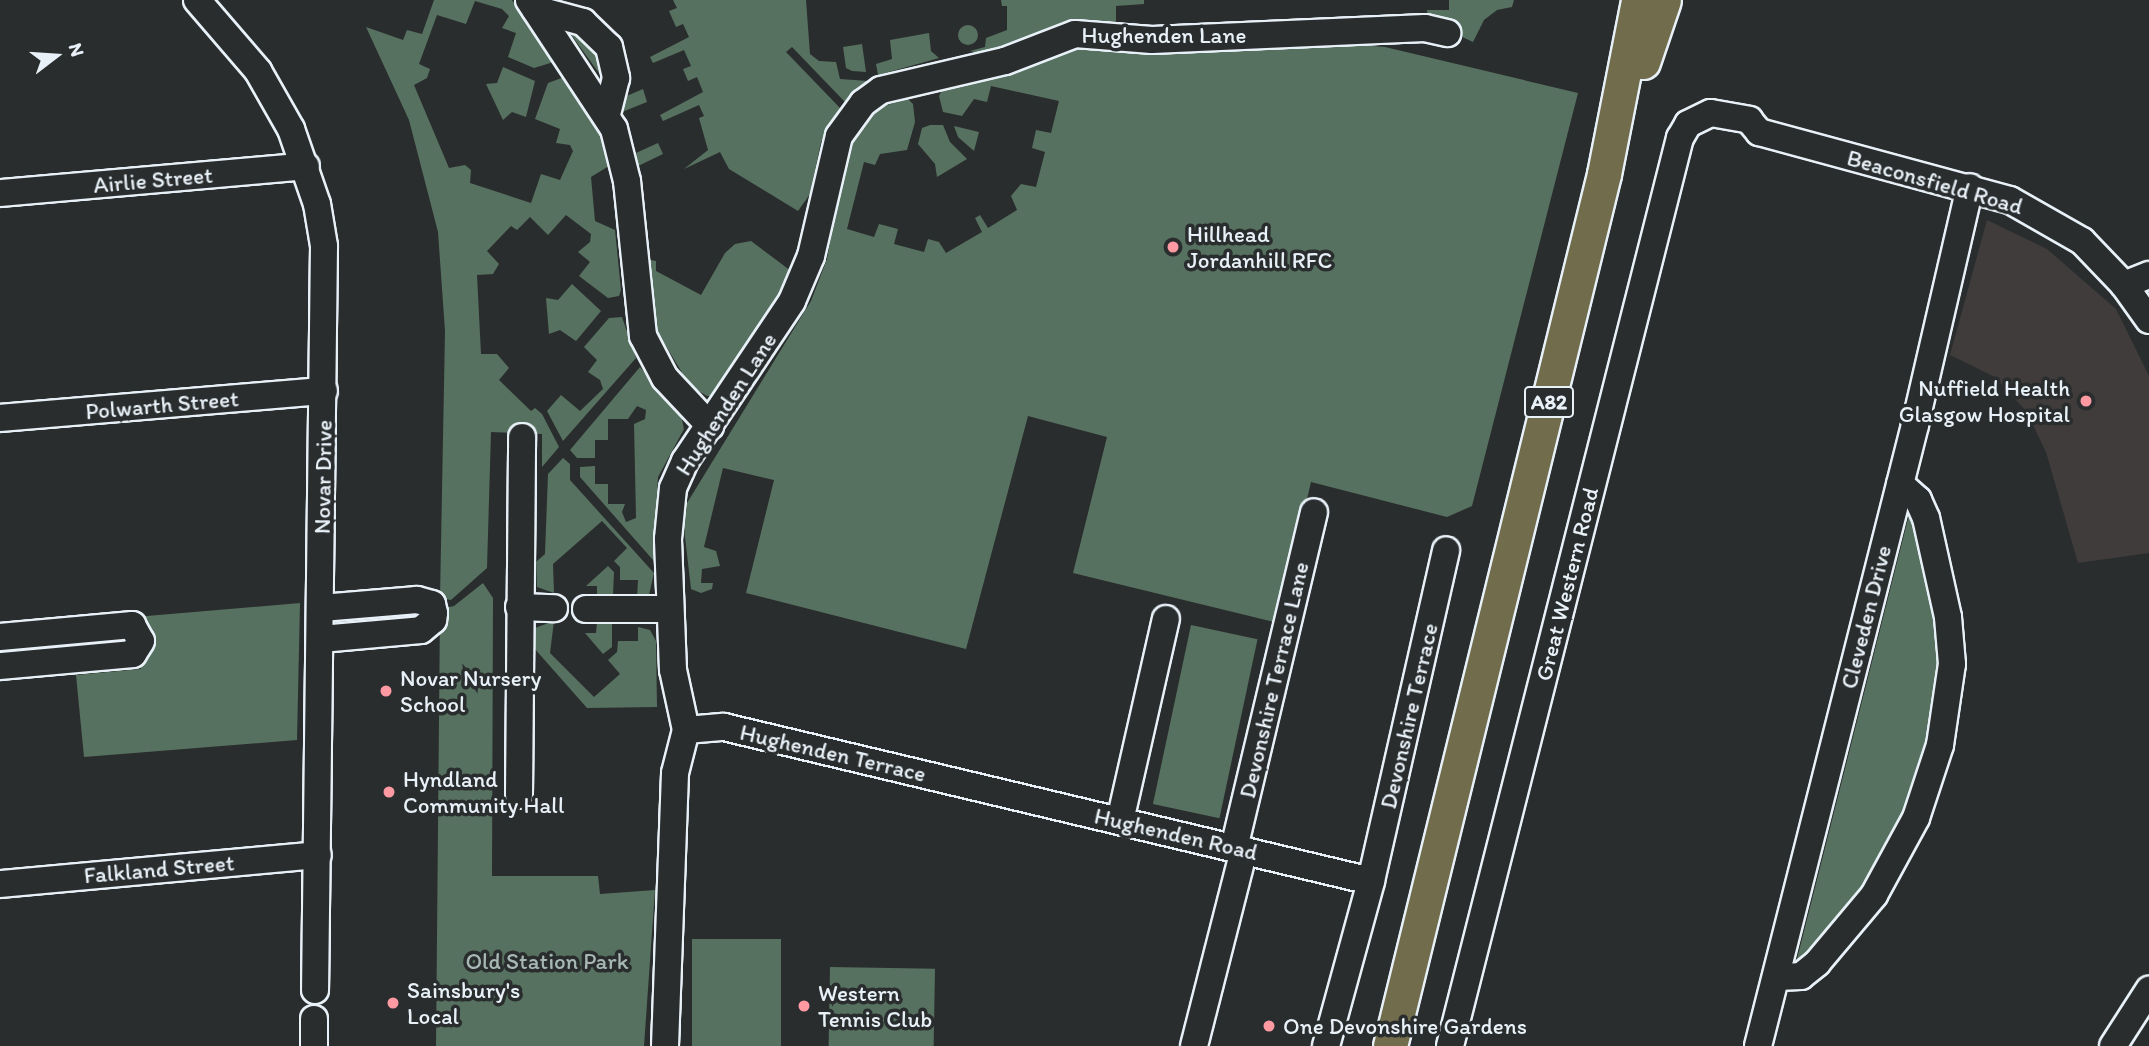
<!DOCTYPE html>
<html>
<head>
<meta charset="utf-8">
<style>
	body { margin:0 }
	#map { position:relative; width:2149px; height:1046px; overflow:hidden; background:#2a2d2e; font-family:Itim,sans-serif }
	div>[style] { position:absolute }
	[style*='--x'] { left:calc(var(--x)*1px); top:calc(var(--y)*1px); width:calc(var(--w)*1px); rotate:calc(var(--a)*1deg) }
	.built>* { inset:0; background:#3f3c3b }
	.green>* { inset:0; background:#577160; transform-origin:0 0 }
	.round { border-radius:50% }
	.roads { filter:drop-shadow(2px 0 #e8f1f8) drop-shadow(-2px 0 #e8f1f8) drop-shadow(0 2px #e8f1f8) drop-shadow(0 -2px #e8f1f8) }
	.minor>* { height:26px; margin:-13px; padding:0 13px; transform-origin:13px; border-radius:13px; background:#2a2d2e }
	.major>* { height:33px; margin:-16.5px; padding:0 16.5px; transform-origin:16.5px; border-radius:16.5px; background:#716c4b }
	.dots>* { width:19px; height:19px; translate:-50% -50%; box-sizing:border-box; border:4px solid #2a2d2e; border-radius:50% }
	span { translate:-50% -50%; white-space:nowrap; text-align:center; line-height:1.15; -webkit-text-stroke:7px #2a2d2e; paint-order:stroke }
	.shield-label span { padding:2px 5px; background:#2a2d2e; border:2px solid; border-radius:5px; -webkit-text-stroke-width:0 }
	.shield-label { font-size:21px; color:#e8f1f8; font-weight:700 }
	.street-label { font-size:23px; color:#e8f1f8 }
	.poi-label { font-size:23px; color:#e8f1f8 }
	.left { translate:0 -50%; text-align:left }
	.right { translate:-100% -50%; text-align:right }
	.park-label { font-size:23px; color:#a7b7b4 }
	.north { position:absolute; left:21px; top:21px; width:70px; height:70px; -webkit-text-stroke:5px #2a2d2e; paint-order:stroke; rotate:73deg; font-size:19px; font-weight:700; line-height:28px; text-align:center; color:#e8f1f8 }
	.north::after { content:''; display:block; margin:auto; width:24px; height:32px; background:#e8f1f8; clip-path:polygon(50% 0,100% 100%,50% 72%,0 100%) }
</style>
</head>
<body>
<div id="map">
	<div class="built">
		<i style="clip-path:polygon(1987px 220px,2047px 249px,2116px 309px,2149px 376px,2149px 553px,2078px 563px,2046px 452px,2026px 411px,1995px 377px,1950px 355px)"></i>
	</div>
	<div class="green">
		<i style="clip-path:polygon(434px 0,512px 0,557px 61px,534px 68px,508px 57px,516px 33px,502px 28px,509px 16px,502px 9px,475px 1px,466px 24px,437px 15px,419px 64px,430px 69px,427px 78px,414px 85px,449px 168px,465px 165px,471px 170px,470px 183px,531px 203px,541px 174px,560px 180px,573px 151px,570px 145px,556px 143px,560px 129px,535px 119px,548px 83px,567px 76px,599px 120px,612px 164px,591px 177px,595px 221px,615px 230px,621px 290px,619px 296px,608px 298px,579px 276px,590px 262px,578px 252px,590px 242px,591px 234px,566px 215px,548px 235px,530px 217px,517px 230px,511px 226px,487px 251px,499px 264px,493px 274px,477px 275px,481px 354px,497px 354px,509px 368px,499px 380px,531px 411px,535px 408px,542px 414px,559px 447px,542px 467px,542px 434px,491px 432px,487px 568px,451px 600px,440px 598px,445px 331px,438px 232px,409px 120px,366px 27px,403px 40px,407px 30px,422px 34px)"></i>
		<i style="clip-path:polygon(673px 0,806px 0,810px 54px,819px 61px,836px 62px,840px 79px,868px 81px,845px 102px,792px 47px,786px 52px,840px 108px,821px 142px,810px 194px,798px 211px,729px 169px,720px 152px,684px 169px,708px 150px,699px 118px,704px 116px,699px 105px,663px 121px,660px 115px,703px 92px,697px 77px,688px 81px,683px 69px,691px 66px,684px 50px,653px 63px,650px 57px,689px 37px,683px 24px,676px 27px,669px 11px,677px 8px)"></i>
		<i style="clip-path:polygon(1001px 0,1144px 0,1144px 4px,1116px 6px,1116px 28px,1038px 37px,984px 54px,970px 51px,985px 47px,986px 38px,1007px 30px,1007px 6px,1002px 6px)"></i>
		<i style="clip-path:polygon(1449px 0,1514px 0,1512px 7px,1497px 10px,1484px 20px,1473px 42px,1428px 21px,1427px 10px,1449px 10px)"></i>
		<i class="round" style="left:958px;top:25px;width:20px;height:20px"></i>
		<i style="clip-path:polygon(575px 28px,601px 49px,604px 80px,567px 29px)"></i>
		<i style="clip-path:polygon(929px 33px,931px 51px,939px 58px,878px 75px,876px 64px,892px 59px,890px 40px)"></i>
		<i style="clip-path:polygon(1318px 42px,1385px 47px,1578px 93px,1472px 506px,1447px 517px,1311px 482px,1278px 623px,1073px 573px,1107px 437px,1028px 416px,966px 649px,746px 593px,774px 480px,723px 468px,704px 547px,716px 551px,720px 566px,702px 569px,701px 583px,713px 583px,712px 589px,701px 593px,691px 589px,684px 528px,687px 503px,811px 301px,827px 259px,846px 151px,880px 107px,908px 99px,913px 104px,915px 122px,907px 150px,880px 154px,875px 165px,864px 162px,847px 229px,874px 237px,879px 224px,898px 229px,894px 244px,924px 252px,928px 239px,939px 242px,946px 253px,982px 232px,975px 218px,980px 215px,988px 228px,1017px 210px,1011px 196px,1021px 184px,1036px 187px,1045px 152px,1032px 148px,1036px 130px,1051px 133px,1059px 101px,991px 86px,987px 102px,974px 99px,962px 116px,943px 112px,939px 96px,943px 88px,1063px 46px)"></i>
		<i style="clip-path:polygon(862px 44px,866px 72px,852px 71px,846px 68px,843px 47px)"></i>
		<i style="clip-path:polygon(503px 67px,535px 81px,526px 117px,512px 112px,503px 120px,486px 84px,497px 83px)"></i>
		<i style="clip-path:polygon(643px 89px,647px 102px,622px 112px,622px 98px)"></i>
		<i style="clip-path:polygon(930px 125px,943px 125px,950px 142px,967px 159px,937px 177px,935px 164px,918px 144px,922px 128px)"></i>
		<i style="clip-path:polygon(954px 126px,979px 132px,974px 151px,958px 137px)"></i>
		<i style="clip-path:polygon(658px 143px,663px 154px,638px 166px,636px 153px)"></i>
		<i style="clip-path:polygon(751px 241px,791px 271px,771px 310px,713px 396px,707px 396px,690px 386px,654px 326px,645px 259px,656px 261px,656px 271px,701px 295px,725px 253px,735px 244px)"></i>
		<i style="clip-path:polygon(572px 284px,601px 311px,576px 341px,560px 330px,549px 334px,546px 298px,558px 300px)"></i>
		<i style="clip-path:polygon(622px 317px,636px 358px,563px 441px,547px 411px,561px 395px,580px 411px,603px 389px,600px 380px,588px 372px,597px 360px,584px 347px,609px 318px)"></i>
		<i style="clip-path:polygon(640px 367px,681px 415px,684px 429px,658px 477px,653px 560px,580px 477px,580px 467px,595px 466px,595px 484px,608px 484px,608px 504px,625px 504px,622px 512px,626px 522px,636px 518px,634px 424px,645px 419px,646px 410px,637px 406px,628px 419px,608px 419px,608px 440px,595px 440px,595px 458px,577px 458px,570px 450px)"></i>
		<i style="clip-path:polygon(563px 458px,570px 464px,570px 480px,654px 573px,649px 595px,637px 598px,638px 580px,620px 580px,620px 567px,614px 561px,627px 548px,602px 521px,553px 564px,554px 593px,537px 587px,536px 562px,545px 554px,548px 474px)"></i>
		<i style="clip-path:polygon(1910px 511px,1935px 610px,1939px 661px,1930px 737px,1915px 792px,1875px 873px,1808px 958px,1796px 963px)"></i>
		<i style="clip-path:polygon(608px 566px,614px 572px,613px 595px,597px 594px,597px 586px,586px 586px)"></i>
		<i style="clip-path:polygon(483px 583px,493px 598px,492px 876px,598px 876px,600px 894px,655px 890px,644px 1046px,436px 1046px,440px 609px,454px 606px)"></i>
		<i style="clip-path:polygon(300px 603px,297px 740px,84px 757px,76px 675px,141px 669px,135px 617px)"></i>
		<i style="clip-path:polygon(417px 609px,421px 617px,343px 626px,341px 622px,341px 617px)"></i>
		<i style="clip-path:polygon(554px 621px,550px 653px,594px 697px,620px 674px,608px 660px,617px 652px,618px 641px,638px 641px,638px 627px,650px 630px,656px 641px,657px 707px,587px 708px,534px 648px,535px 628px)"></i>
		<i style="clip-path:polygon(597px 622px,612px 622px,612px 647px,603px 654px,585px 633px,596px 633px)"></i>
		<i style="left:1191px;top:625px;width:68px;height:183px;rotate:12deg"></i>
		<i style="clip-path:polygon(122px 633px,130px 643px,0 660px,0 645px)"></i>
		<i style="left:692px;top:939px;width:89px;height:107px"></i>
		<i style="left:830px;top:967px;width:105px;height:79px;rotate:1deg"></i>
	</div>
	<div class="roads">
		<div class="minor">
			<i style="--x:197;--y:0;--w:94;--a:49.3"></i>
			<i style="--x:258;--y:71;--w:67;--a:60.4"></i>
			<i style="--x:291;--y:129;--w:79;--a:70.9"></i>
			<i style="--x:317;--y:204;--w:43;--a:80.5"></i>
			<i style="--x:324;--y:246;--w:744;--a:90.69"></i>
			<i style="--x:529;--y:0;--w:154;--a:56.6"></i>
			<i style="--x:614;--y:129;--w:54;--a:76"></i>
			<i style="--x:627;--y:181;--w:156;--a:84.1"></i>
			<i style="--x:643;--y:336;--w:47;--a:62.4"></i>
			<i style="--x:665;--y:378;--w:66;--a:46.8"></i>
			<i style="--x:535;--y:9;--w:50;--a:15.2"></i>
			<i style="--x:583;--y:22;--w:36;--a:44"></i>
			<i style="--x:609;--y:47;--w:32;--a:77"></i>
			<i style="--x:616;--y:78;--w:38;--a:104"></i>
			<i style="--x:0;--y:193;--w:307;--a:-5"></i>
			<i style="--x:2124;--y:285;--w:27;--a:-22"></i>
			<i style="--x:0;--y:418;--w:325;--a:-4.8"></i>
			<i style="--x:519;--y:607;--w:35;--a:2"></i>
			<i style="--x:586;--y:609;--w:84;--a:0"></i>
			<i style="--x:0;--y:637;--w:133;--a:-5.2"></i>
			<i style="--x:132;--y:625;--w:18;--a:61"></i>
			<i style="--x:141;--y:641;--w:15;--a:122"></i>
			<i style="--x:133;--y:654;--w:134;--a:174.8"></i>
			<i style="--x:321;--y:639;--w:100;--a:-5.1"></i>
			<i style="--x:421;--y:630;--w:16;--a:-40"></i>
			<i style="--x:433;--y:620;--w:7;--a:-82"></i>
			<i style="--x:434;--y:613;--w:9;--a:-103"></i>
			<i style="--x:432;--y:604;--w:16;--a:-165"></i>
			<i style="--x:417;--y:600;--w:96;--a:175.2"></i>
			<i style="--x:686;--y:730;--w:61;--a:-102.2"></i>
			<i style="--x:673;--y:670;--w:131;--a:-92.2"></i>
			<i style="--x:668;--y:539;--w:51;--a:-84.4"></i>
			<i style="--x:673;--y:488;--w:30;--a:-66"></i>
			<i style="--x:685;--y:461;--w:192;--a:-56.2"></i>
			<i style="--x:792;--y:301;--w:49;--a:-67.1"></i>
			<i style="--x:811;--y:256;--w:123;--a:-76.9"></i>
			<i style="--x:839;--y:136;--w:41;--a:-54"></i>
			<i style="--x:863;--y:103;--w:22;--a:-36"></i>
			<i style="--x:881;--y:90;--w:127;--a:-13.2"></i>
			<i style="--x:1005;--y:61;--w:75;--a:-21.1"></i>
			<i style="--x:1075;--y:34;--w:77;--a:4.5"></i>
			<i style="--x:1152;--y:40;--w:273;--a:-2.5"></i>
			<i style="--x:1425;--y:28;--w:23;--a:13"></i>
			<i style="--x:686;--y:730;--w:38;--a:-5"></i>
			<i style="--x:724;--y:727;--w:665;--a:13.39"></i>
			<i style="--x:519;--y:795;--w:358;--a:-89.5"></i>
			<i style="--x:1120;--y:821;--w:207;--a:-77.2"></i>
			<i style="--x:1234;--y:848;--w:345;--a:-76.6"></i>
			<i style="--x:0;--y:884;--w:319;--a:-5.2"></i>
			<i style="--x:1776;--y:977;--w:25;--a:-2"></i>
			<i style="--x:1801;--y:976;--w:21;--a:-39"></i>
			<i style="--x:1817;--y:963;--w:89;--a:-50"></i>
			<i style="--x:1874;--y:895;--w:88;--a:-61.4"></i>
			<i style="--x:1916;--y:818;--w:77;--a:-71.8"></i>
			<i style="--x:1940;--y:745;--w:82;--a:-81.6"></i>
			<i style="--x:1952;--y:664;--w:47;--a:-94.9"></i>
			<i style="--x:1948;--y:617;--w:101;--a:-102.5"></i>
			<i style="--x:1926;--y:518;--w:20;--a:-114"></i>
			<i style="--x:1918;--y:500;--w:24;--a:-138"></i>
			<i style="--x:314;--y:1046;--w:27;--a:-90"></i>
			<i style="--x:665;--y:1046;--w:273;--a:-87.9"></i>
			<i style="--x:675;--y:773;--w:44;--a:-75.7"></i>
			<i style="--x:1194;--y:1046;--w:202;--a:-75.7"></i>
			<i style="--x:1326;--y:1046;--w:171;--a:-74.7"></i>
			<i style="--x:1371;--y:881;--w:339;--a:-77.2"></i>
			<i style="--x:1450;--y:1046;--w:937;--a:-75.79"></i>
			<i style="--x:1680;--y:138;--w:16;--a:-60"></i>
			<i style="--x:1688;--y:124;--w:25;--a:-26"></i>
			<i style="--x:1711;--y:113;--w:39;--a:10"></i>
			<i style="--x:1749;--y:120;--w:16;--a:50"></i>
			<i style="--x:1759;--y:132;--w:260;--a:15.2"></i>
			<i style="--x:2010;--y:200;--w:83;--a:29.7"></i>
			<i style="--x:2082;--y:241;--w:61;--a:46.3"></i>
			<i style="--x:2124;--y:285;--w:43;--a:54.5"></i>
			<i style="--x:1758;--y:1046;--w:641;--a:-75.81"></i>
			<i style="--x:1915;--y:425;--w:244;--a:-77"></i>
			<i style="--x:2113;--y:1046;--w:67;--a:-57.3"></i>
		</div>
		<div class="major">
			<i style="--x:1643;--y:62;--w:65;--a:-71.3"></i>
			<i style="--x:1390;--y:1046;--w:898;--a:-76.21"></i>
			<i style="--x:1604;--y:174;--w:177;--a:-78.9"></i>
		</div>
	</div>
	<div class="dots">
		<i style="left:1173px;top:247px;background:#ff9aa2"></i>
		<i style="left:2086px;top:401px;background:#ff9aa2"></i>
		<i style="left:386px;top:691px;background:#ff9aa2"></i>
		<i style="left:389px;top:792px;background:#ff9aa2"></i>
		<i style="left:393px;top:1003px;background:#ff9aa2"></i>
		<i style="left:804px;top:1006px;background:#ff9aa2"></i>
		<i style="left:1269px;top:1026px;background:#ff9aa2"></i>
	</div>
	<div class="shield-label">
		<span style="left:1549px;top:402px">A82</span>
	</div>
	<div class="street-label">
		<span style="left:1164px;top:35px">Hughenden Lane</span>
		<span style="left:153px;top:180px;rotate:-5deg">Airlie Street</span>
		<span style="left:1935px;top:182px;rotate:16deg">Beaconsfield Road</span>
		<span style="left:726px;top:404px;rotate:-57deg">Hughenden Lane</span>
		<span style="left:162px;top:405px;rotate:-5deg">Polwarth Street</span>
		<span style="left:323px;top:477px;rotate:-89deg">Novar Drive</span>
		<span style="left:1567px;top:584px;rotate:-76deg">Great Western Road</span>
		<span style="left:1866px;top:617px;rotate:-76deg">Cleveden Drive</span>
		<span style="left:1274px;top:680px;rotate:-77deg">Devonshire Terrace Lane</span>
		<span style="left:1409px;top:716px;rotate:-77deg">Devonshire Terrace</span>
		<span style="left:833px;top:753px;rotate:13deg">Hughenden Terrace</span>
		<span style="left:1176px;top:834px;rotate:13deg">Hughenden Road</span>
		<span style="left:159px;top:869px;rotate:-5deg">Falkland Street</span>
	</div>
	<div class="poi-label">
		<span class="left" style="left:1187px;top:247px">Hillhead<br>Jordanhill RFC</span>
		<span class="right" style="left:2070px;top:401px">Nuffield Health<br>Glasgow Hospital</span>
		<span class="left" style="left:400px;top:691px">Novar Nursery<br>School</span>
		<span class="left" style="left:403px;top:792px">Hyndland<br>Community Hall</span>
		<span class="left" style="left:407px;top:1003px">Sainsbury's<br>Local</span>
		<span class="left" style="left:818px;top:1006px">Western<br>Tennis Club</span>
		<span class="left" style="left:1283px;top:1026px">One Devonshire Gardens</span>
	</div>
	<div class="park-label">
		<span style="left:547px;top:961px">Old Station Park</span>
	</div>
	<div class="north">N</div>
</div>
</body>
</html>
